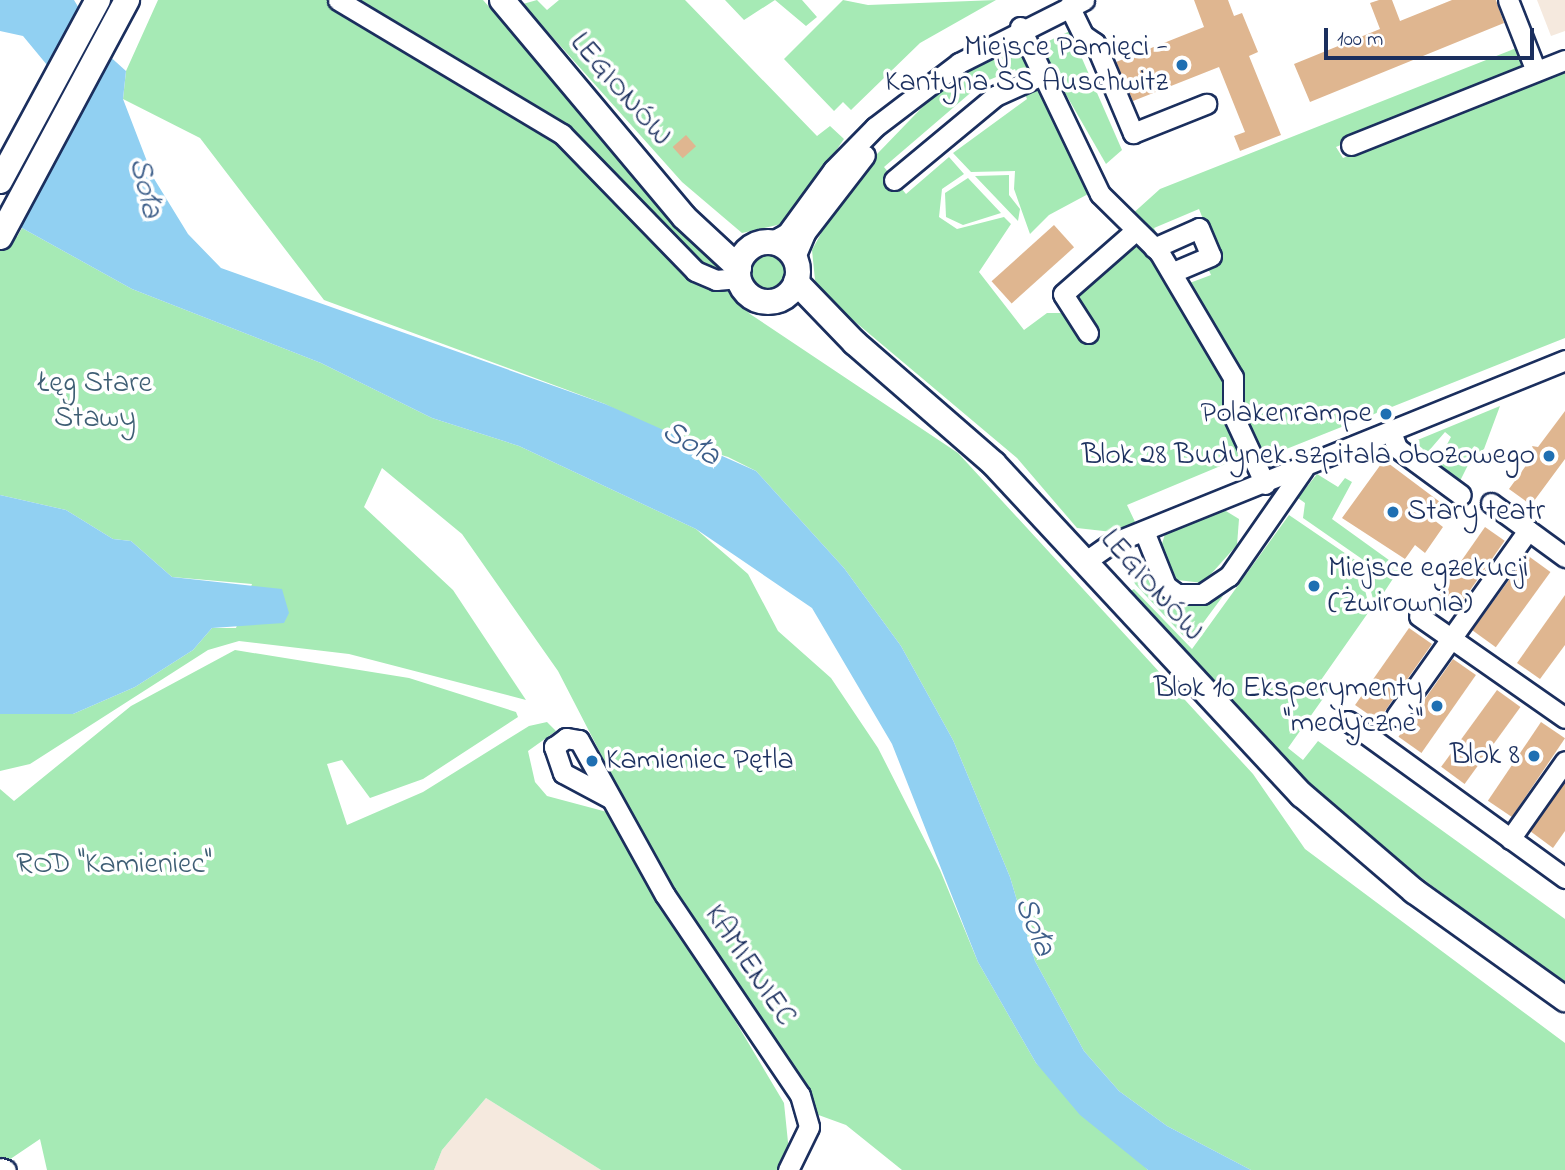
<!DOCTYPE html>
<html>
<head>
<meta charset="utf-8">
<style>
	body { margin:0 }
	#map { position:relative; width:1565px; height:1170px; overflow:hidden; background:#fff; font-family:"Indie Flower",sans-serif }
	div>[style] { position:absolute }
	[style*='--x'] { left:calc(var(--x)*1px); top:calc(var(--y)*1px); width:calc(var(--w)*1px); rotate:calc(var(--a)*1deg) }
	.built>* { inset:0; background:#f5e9de }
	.green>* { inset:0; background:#a6eab5 }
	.round { border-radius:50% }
	.water>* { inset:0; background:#91d0f2 }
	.building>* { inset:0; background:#dfb690; transform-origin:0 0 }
	.roads { filter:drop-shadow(2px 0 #1b2f5e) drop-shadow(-2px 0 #1b2f5e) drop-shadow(0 2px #1b2f5e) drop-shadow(0 -2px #1b2f5e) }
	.minor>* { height:19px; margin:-9.5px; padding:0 9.5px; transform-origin:9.5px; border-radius:9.5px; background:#fff }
	.major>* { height:24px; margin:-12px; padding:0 12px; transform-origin:12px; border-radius:12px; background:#fff }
	.major>.ring { margin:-12px; padding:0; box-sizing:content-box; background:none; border:24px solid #fff; border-radius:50% }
	.dots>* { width:19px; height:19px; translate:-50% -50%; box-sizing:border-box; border:4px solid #fff; border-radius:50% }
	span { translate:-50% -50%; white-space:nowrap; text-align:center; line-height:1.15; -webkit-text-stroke:7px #fff; paint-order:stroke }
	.poi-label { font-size:30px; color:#1b2f5e }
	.right { translate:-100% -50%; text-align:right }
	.left { translate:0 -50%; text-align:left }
	.street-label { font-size:30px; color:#1b2f5e }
	.park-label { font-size:30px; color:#3e5e74 }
	.water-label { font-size:32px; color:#3e5f8a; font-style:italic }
	.scale { position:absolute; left:1324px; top:28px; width:210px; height:32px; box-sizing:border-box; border:4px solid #1b2f5e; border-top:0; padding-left:9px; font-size:21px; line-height:24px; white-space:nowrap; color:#1b2f5e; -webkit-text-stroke:5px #fff; paint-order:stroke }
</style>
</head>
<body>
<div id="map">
	<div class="built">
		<i style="clip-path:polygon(1537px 0,1565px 0,1565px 31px,1551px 36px)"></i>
		<i style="clip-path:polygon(486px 1098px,601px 1170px,434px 1170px,442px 1150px)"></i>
	</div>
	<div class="green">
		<i style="clip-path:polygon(158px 0,483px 0,691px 235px,722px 261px,726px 275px,700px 271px,560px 127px,464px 74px,425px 43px,422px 54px,450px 80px,515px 109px,573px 152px,708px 286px,727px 288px,750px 314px,958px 453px,1253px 774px,1305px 849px,1565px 1043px,1565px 1170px,1251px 1170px,1167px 1126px,1119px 1091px,1084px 1051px,1035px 961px,1010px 877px,953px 740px,901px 646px,844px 568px,756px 471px,728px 457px,676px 441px,605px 404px,324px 300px,200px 138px,123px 99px,126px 71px)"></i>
		<i style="clip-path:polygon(537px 0,547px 10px,559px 0,685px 0,817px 136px,830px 126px,844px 139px,786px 223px,742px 233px,682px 182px,523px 4px)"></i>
		<i style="clip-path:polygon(725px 0,802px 0,817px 17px,806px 26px,775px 0,744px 20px)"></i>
		<i style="clip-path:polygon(843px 0,868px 5px,996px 0,920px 43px,851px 110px,843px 102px,834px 111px,784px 59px)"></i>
		<i style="clip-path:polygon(1070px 31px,1122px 150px,1106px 164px,1038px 46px)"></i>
		<i style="clip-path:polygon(1016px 43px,1029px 72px,1019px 79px,1015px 69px,982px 83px,884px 167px,906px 194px,949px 157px,964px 174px,942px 189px,939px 217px,957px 229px,1004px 217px,1011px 224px,979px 272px,1024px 330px,1047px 313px,1061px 313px,1084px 338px,1072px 302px,1075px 288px,1119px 246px,1140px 242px,1180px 293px,1225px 377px,1242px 457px,1127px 505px,1137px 526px,1121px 533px,1077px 528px,1017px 458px,822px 294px,815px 280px,812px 250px,825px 226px,821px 221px,850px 182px,936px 93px,970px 65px)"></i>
		<i style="clip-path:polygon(1519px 47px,1524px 68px,1336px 147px,1343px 158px,1565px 70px,1565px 338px,1259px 460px,1187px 284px,1211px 275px,1206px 264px,1219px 259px,1199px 209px,1154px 228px,1159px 238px,1130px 216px,1160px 189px)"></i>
		<i style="clip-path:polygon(1040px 85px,1090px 193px,1049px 215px,1030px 234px,1014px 189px,1015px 171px,971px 172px,953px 153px,1027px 99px,1023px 89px)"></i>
		<i style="clip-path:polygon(1009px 175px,1009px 195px,1020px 209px,1018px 221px,975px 176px)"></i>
		<i style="clip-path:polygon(968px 178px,1001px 213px,963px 225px,946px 217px,945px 193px)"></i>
		<i style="clip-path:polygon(0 224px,17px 237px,22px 228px,132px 289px,321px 363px,432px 418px,519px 446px,696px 529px,748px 574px,778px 631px,831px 678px,878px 748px,940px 870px,978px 962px,1036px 1063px,1148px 1170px,902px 1170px,846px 1125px,813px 1113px,667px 882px,558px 671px,462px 534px,382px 468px,364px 507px,453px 590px,526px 700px,349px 654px,239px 641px,208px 650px,30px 764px,0 771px,0 714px,73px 714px,135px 687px,193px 650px,212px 628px,236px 628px,252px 584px,172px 577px,131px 541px,113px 539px,66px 510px,0 495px)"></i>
		<i class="round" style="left:748px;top:252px;width:40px;height:40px"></i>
		<i style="clip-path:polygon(1500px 406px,1484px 449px,1472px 457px,1458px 485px,1436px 465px,1451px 437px,1445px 432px,1427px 453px,1419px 455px,1423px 449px,1417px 444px,1412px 450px,1403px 446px)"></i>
		<i style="clip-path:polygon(1317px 474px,1338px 487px,1345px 478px,1352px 482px,1332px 519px,1400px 568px,1375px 606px,1362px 559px,1303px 518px,1305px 503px,1298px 498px)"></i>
		<i style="clip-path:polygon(1221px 508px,1239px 519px,1237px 545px,1203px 583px,1169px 579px,1159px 553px,1165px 534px)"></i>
		<i style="clip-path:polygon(1289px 515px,1358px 562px,1370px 610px,1321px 680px,1329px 690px,1288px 748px,1303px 760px,1318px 741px,1565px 919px,1565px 984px,1346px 822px,1243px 723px,1128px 592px,1134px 589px,1192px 649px)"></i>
		<i style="clip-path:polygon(1124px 556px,1140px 561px,1151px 586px,1171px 599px,1205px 604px,1223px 596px,1189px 642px,1135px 584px)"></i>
		<i style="clip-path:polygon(235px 650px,409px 678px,516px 712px,518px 717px,423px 779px,370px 798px,342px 760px,327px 764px,347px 825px,423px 792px,529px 726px,547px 722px,556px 731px,528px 751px,535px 782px,547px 796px,607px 812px,650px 891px,683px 933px,784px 1103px,789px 1152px,777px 1170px,601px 1170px,486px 1098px,442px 1150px,434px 1170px,47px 1170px,40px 1139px,0 1166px,0 789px,14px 801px,131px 706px)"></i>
	</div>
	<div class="water">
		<i style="clip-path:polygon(0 0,74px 0,106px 53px,126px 71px,123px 99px,153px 177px,188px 234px,221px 268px,605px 404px,756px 471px,844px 568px,901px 646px,953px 740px,1010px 877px,1035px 961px,1084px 1051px,1119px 1091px,1167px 1126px,1251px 1170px,1148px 1170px,1080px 1115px,1036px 1063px,978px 962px,892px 744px,812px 608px,696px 529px,519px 446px,432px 418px,321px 363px,132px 289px,22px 228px,11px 205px,17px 161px,71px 109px,52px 71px,23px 36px,0 31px)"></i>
		<i style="clip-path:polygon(0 495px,66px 510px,113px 539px,131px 541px,172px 577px,282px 589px,289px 613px,284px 623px,212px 628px,193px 650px,135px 687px,73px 714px,0 714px)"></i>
	</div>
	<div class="building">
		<i style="clip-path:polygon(1194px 0,1228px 0,1234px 16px,1242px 13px,1258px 52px,1249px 56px,1281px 135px,1240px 151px,1234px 136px,1245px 132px,1219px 67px,1133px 101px,1116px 62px,1204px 27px)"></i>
		<i style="clip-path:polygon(1379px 0,1392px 0,1400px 21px,1452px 0,1496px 0,1504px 23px,1310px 102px,1294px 64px,1380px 29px,1370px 3px)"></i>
		<i style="left:686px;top:135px;width:15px;height:18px;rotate:48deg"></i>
		<i style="left:1054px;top:225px;width:30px;height:84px;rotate:48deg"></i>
		<i style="clip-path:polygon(1565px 411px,1565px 459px,1531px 505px,1509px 489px,1535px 453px,1532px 446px,1538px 447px)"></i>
		<i style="clip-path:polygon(1384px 460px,1444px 505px,1434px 520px,1443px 527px,1425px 553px,1415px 545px,1405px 559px,1342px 518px)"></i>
		<i style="left:1485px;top:527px;width:24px;height:89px;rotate:35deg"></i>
		<i style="left:1527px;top:555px;width:29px;height:93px;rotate:36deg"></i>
		<i style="clip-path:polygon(1565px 595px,1565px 645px,1540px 679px,1517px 663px)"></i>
		<i style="left:1409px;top:628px;width:28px;height:94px;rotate:35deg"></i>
		<i style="left:1453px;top:659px;width:28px;height:95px;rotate:35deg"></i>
		<i style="left:1497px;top:690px;width:29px;height:95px;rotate:36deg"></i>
		<i style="left:1541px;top:722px;width:29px;height:95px;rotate:34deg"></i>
		<i style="clip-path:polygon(1565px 782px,1565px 831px,1553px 848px,1530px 831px)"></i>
	</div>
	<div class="roads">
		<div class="minor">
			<i style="--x:338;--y:0;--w:261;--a:30.9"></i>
			<i style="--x:562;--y:134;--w:191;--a:45.8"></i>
			<i style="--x:695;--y:271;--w:23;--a:23"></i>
			<i style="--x:716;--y:280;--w:23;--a:-5"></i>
			<i style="--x:1508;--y:0;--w:76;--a:68.5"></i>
			<i style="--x:1069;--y:6;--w:32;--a:64"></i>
			<i style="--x:1083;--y:35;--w:14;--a:34"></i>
			<i style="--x:1095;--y:43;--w:98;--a:67.1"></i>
			<i style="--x:1133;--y:133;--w:79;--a:-21.7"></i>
			<i style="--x:1020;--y:27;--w:185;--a:64.4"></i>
			<i style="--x:1100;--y:194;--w:83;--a:44.5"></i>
			<i style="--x:1159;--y:252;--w:145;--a:59.4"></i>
			<i style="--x:1233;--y:377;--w:38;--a:90"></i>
			<i style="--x:1233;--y:415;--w:76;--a:65.1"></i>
			<i style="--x:1351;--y:145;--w:230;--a:-21.7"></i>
			<i style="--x:894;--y:180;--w:131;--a:-39.7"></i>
			<i style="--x:995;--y:96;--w:51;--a:-24.1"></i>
			<i style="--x:771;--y:242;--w:18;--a:-29"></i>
			<i style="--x:787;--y:233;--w:78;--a:-53.9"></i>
			<i style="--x:833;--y:170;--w:60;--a:-45.7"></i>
			<i style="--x:875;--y:127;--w:106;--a:-37.3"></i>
			<i style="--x:959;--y:63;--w:140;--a:-26.7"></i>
			<i style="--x:1154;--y:248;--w:49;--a:-24"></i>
			<i style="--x:1199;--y:228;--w:30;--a:67"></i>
			<i style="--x:1211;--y:256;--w:41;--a:157.2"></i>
			<i style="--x:795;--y:257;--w:26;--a:-67"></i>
			<i style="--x:805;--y:233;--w:98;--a:-52.4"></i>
			<i style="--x:1088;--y:333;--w:46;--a:-122.7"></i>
			<i style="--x:1063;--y:294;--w:96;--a:-41.2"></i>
			<i style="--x:1391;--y:432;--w:17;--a:69"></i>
			<i style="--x:1397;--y:448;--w:79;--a:36.3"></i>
			<i style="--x:1491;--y:503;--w:92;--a:36.1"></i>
			<i style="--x:1144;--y:531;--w:59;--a:68.2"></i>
			<i style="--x:1166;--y:586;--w:14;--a:36"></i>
			<i style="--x:1177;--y:594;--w:25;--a:0"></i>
			<i style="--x:1202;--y:594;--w:32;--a:-34"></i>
			<i style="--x:1229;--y:576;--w:131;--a:-55.2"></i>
			<i style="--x:1086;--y:561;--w:29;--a:-35"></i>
			<i style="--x:1110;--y:544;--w:491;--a:-22"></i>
			<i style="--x:1419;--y:616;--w:178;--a:34.9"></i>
			<i style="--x:1396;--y:716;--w:228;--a:-54.6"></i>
			<i style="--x:1348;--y:721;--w:268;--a:35.9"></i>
			<i style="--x:610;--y:798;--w:53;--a:-152"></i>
			<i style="--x:563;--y:773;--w:28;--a:-109"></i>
			<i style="--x:554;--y:747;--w:15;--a:-37"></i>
			<i style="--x:566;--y:738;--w:13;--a:9"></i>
			<i style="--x:579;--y:740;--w:177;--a:61"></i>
			<i style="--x:665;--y:895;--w:241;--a:56"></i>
			<i style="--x:800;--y:1095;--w:33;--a:74"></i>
			<i style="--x:809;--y:1127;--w:48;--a:116"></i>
			<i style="--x:1510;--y:839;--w:95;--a:-54.8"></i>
			<i style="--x:0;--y:1168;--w:6;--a:18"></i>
		</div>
		<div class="major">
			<i style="--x:502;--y:0;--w:283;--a:50"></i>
			<i style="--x:684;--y:217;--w:75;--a:42.8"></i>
			<i style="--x:0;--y:181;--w:206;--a:-61.6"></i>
			<i style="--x:0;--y:237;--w:269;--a:-61.8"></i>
			<i class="ring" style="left:738px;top:242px;width:36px;height:36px"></i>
			<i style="--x:796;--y:282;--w:85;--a:46"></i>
			<i style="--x:855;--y:343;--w:184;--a:41"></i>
			<i style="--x:994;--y:464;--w:452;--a:47.1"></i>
			<i style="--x:1302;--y:795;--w:148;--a:40.6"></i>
			<i style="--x:1414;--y:891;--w:186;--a:35.6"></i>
		</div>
	</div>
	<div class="dots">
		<i style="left:1182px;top:65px;background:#1f6fb2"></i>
		<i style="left:1386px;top:414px;background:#1f6fb2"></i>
		<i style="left:1549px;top:456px;background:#1f6fb2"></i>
		<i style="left:1393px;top:512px;background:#1f6fb2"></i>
		<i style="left:1314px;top:586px;background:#1f6fb2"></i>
		<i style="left:1437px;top:706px;background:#1f6fb2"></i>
		<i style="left:1534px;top:756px;background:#1f6fb2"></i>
		<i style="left:592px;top:761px;background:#1f6fb2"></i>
	</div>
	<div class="poi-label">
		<span class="right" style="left:1168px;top:65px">Miejsce Pamięci -<br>Kantyna SS Auschwitz</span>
		<span class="right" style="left:1372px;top:414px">Polakenrampe</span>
		<span class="right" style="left:1535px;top:456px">Blok 28 Budynek szpitala obozowego</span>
		<span class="left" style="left:1407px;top:512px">Stary teatr</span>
		<span class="left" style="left:1328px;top:586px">Miejsce egzekucji<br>(Żwirownia)</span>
		<span class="right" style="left:1423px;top:706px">Blok 10 Eksperymenty<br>"medyczne"</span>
		<span class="right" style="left:1520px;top:756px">Blok 8</span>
		<span class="left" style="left:606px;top:761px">Kamieniec Pętla</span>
	</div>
	<div class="street-label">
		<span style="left:620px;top:90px;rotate:49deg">LEGIONÓW</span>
		<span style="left:1151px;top:586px;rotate:48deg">LEGIONÓW</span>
		<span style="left:749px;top:966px;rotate:56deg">KAMIENIEC</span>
	</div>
	<div class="park-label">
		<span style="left:95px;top:401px">Łęg Stare<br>Stawy</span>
		<span style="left:114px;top:865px">ROD "Kamieniec"</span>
	</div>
	<div class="water-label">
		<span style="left:144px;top:188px;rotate:77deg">Soła</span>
		<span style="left:690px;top:445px;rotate:30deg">Soła</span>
		<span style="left:1033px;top:927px;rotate:68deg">Soła</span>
	</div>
	<div class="scale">100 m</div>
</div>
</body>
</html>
